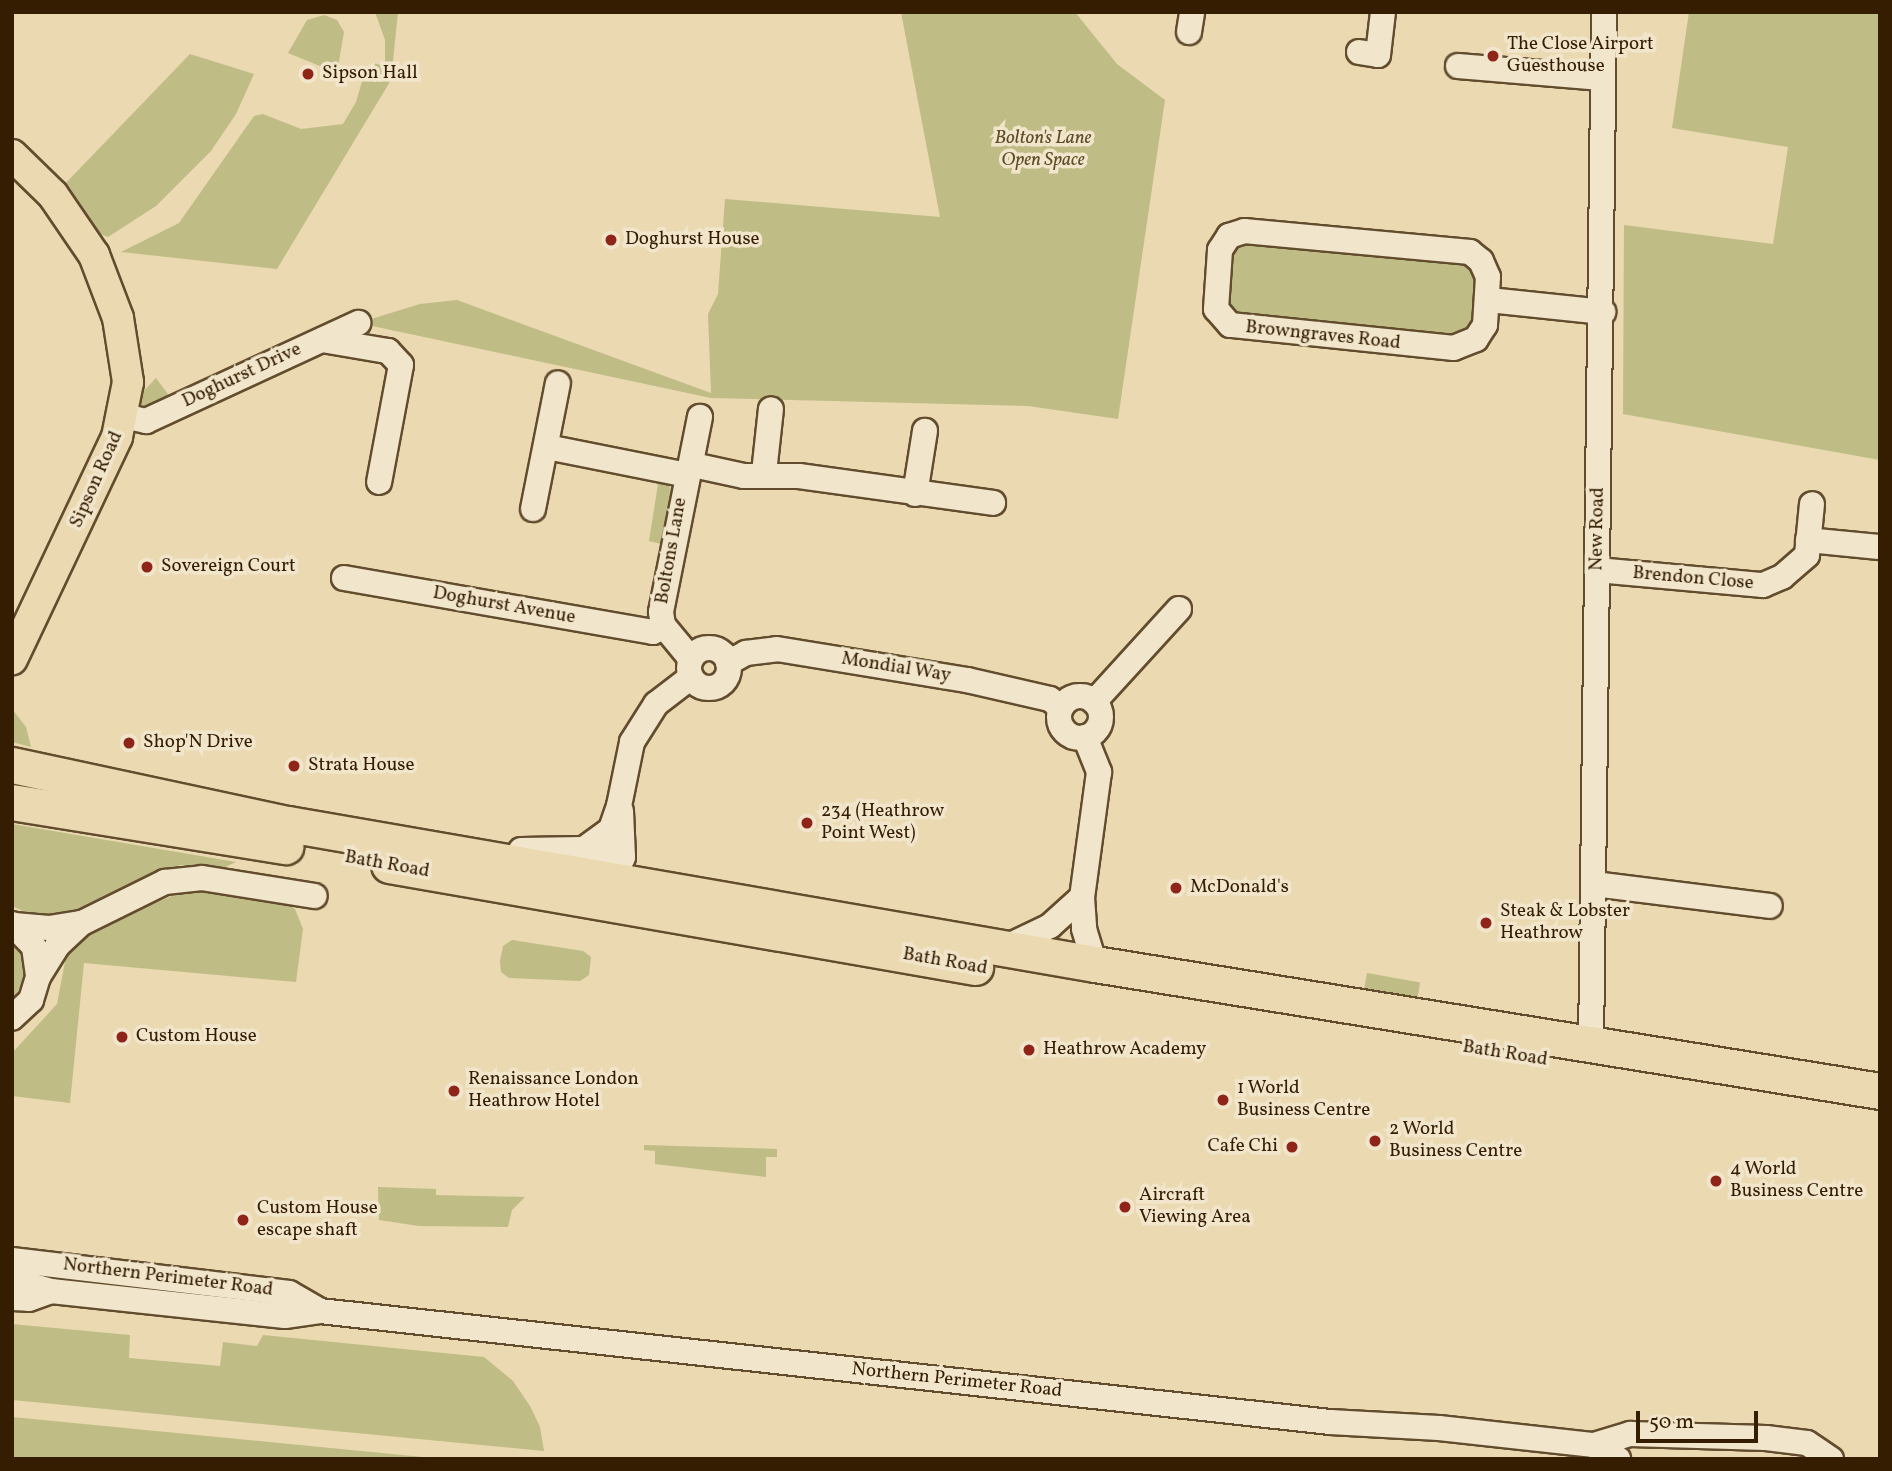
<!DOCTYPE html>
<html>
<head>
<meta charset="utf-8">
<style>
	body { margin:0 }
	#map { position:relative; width:1892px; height:1471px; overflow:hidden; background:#ead9b1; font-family:Vollkorn,serif }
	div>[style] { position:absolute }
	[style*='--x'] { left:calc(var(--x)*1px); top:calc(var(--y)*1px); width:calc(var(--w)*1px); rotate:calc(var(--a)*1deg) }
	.green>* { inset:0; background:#bfbc86; transform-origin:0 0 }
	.roads { filter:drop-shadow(2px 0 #624c2d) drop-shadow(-2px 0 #624c2d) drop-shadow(0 2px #624c2d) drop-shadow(0 -2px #624c2d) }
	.minor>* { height:24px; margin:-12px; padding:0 12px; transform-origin:12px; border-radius:12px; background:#f1e6cc }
	.minor>.ring { margin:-12px; padding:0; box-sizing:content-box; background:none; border:24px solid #f1e6cc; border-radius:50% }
	.major>* { height:30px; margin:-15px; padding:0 15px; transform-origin:15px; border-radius:15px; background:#ead9b1 }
	.highway>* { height:35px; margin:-17.5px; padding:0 17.5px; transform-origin:17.5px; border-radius:17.5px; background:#ead9b1 }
	.dots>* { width:19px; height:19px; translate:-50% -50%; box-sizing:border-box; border:4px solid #f1e6cc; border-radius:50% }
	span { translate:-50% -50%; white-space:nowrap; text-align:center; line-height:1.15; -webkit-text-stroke:7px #f1e6cc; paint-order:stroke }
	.poi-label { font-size:19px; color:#351d01 }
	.left { translate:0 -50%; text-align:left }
	.right { translate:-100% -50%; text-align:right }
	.park-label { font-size:19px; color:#5e4d29; font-style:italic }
	.street-label { font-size:19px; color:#351d01 }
	.frame { position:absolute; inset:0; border:14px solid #351d01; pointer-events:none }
	.scale { position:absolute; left:1636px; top:1411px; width:122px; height:32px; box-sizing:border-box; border:4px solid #351d01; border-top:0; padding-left:9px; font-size:21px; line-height:24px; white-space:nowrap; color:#351d01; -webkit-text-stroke:5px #f1e6cc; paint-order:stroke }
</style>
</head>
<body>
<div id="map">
	<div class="green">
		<i style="clip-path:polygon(375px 12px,398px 12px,391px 80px,277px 269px,121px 252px,179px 223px,254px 116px,263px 114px,301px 129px,343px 124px,356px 102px,365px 71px,373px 63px,385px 66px,385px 40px)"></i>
		<i style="clip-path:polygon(901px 12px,1075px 12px,1117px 64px,1165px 100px,1118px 419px,1028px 406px,711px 398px,358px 323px,420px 304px,457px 300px,711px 393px,708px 314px,718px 294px,725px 199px,940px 217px)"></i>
		<i style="clip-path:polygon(1689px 12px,1880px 12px,1880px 460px,1623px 414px,1624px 225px,1773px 244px,1788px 147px,1672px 128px)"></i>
		<i style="clip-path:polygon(324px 15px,337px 20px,344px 32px,337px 73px,288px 53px,307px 20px)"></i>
		<i style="clip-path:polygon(190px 54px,254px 74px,236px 114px,211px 151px,156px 206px,108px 237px,92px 231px,61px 188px)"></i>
		<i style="clip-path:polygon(1233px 242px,1475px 264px,1479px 321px,1464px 338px,1237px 320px,1221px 293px)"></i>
		<i style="clip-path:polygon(156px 378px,173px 401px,153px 410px,139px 407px,140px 395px)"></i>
		<i style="clip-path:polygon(658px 484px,667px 484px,674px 492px,661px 544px,649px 541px)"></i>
		<i style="clip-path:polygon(12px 709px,26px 727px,31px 747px,12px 742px)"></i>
		<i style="clip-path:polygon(12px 824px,236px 862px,219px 870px,180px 865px,75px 913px,58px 919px,34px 916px,12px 906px)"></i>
		<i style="clip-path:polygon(210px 888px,287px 902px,295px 909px,303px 929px,296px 982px,84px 963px,70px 1103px,12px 1096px,13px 1052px,57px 1004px,68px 946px,76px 936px,179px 893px)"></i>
		<i style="clip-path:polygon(12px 938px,26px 958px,27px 973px,12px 1002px)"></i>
		<i style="clip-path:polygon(512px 940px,583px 951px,591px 957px,589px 975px,580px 981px,509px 978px,501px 972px,500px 961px,503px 946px)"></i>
		<i style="left:1367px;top:973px;width:54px;height:16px;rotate:10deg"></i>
		<i style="clip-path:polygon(644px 1145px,777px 1149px,777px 1157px,766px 1157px,766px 1177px,655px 1164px,655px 1151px,644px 1150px)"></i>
		<i style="clip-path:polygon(378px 1187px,436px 1189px,436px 1195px,525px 1197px,512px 1210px,508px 1227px,419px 1226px,379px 1220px)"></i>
		<i style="clip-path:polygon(12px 1324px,130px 1335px,129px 1358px,220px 1366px,223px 1342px,257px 1346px,263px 1335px,484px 1357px,513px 1381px,530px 1406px,540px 1427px,544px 1451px,12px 1400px)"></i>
		<i style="clip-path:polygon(12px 1417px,443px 1459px,12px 1459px)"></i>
	</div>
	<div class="roads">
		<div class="minor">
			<i style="--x:1189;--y:32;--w:20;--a:-81"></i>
			<i style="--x:1359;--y:52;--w:19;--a:9"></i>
			<i style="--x:1378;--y:55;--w:43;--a:-83.4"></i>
			<i style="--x:1458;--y:66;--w:144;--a:4.8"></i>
			<i style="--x:1244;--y:231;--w:227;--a:5.3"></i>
			<i style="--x:1470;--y:252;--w:14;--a:39"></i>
			<i style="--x:1481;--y:261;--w:17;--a:66"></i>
			<i style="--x:1488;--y:277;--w:48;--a:93.6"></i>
			<i style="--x:1485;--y:325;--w:17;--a:123"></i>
			<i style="--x:1476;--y:339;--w:24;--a:158"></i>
			<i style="--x:1454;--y:348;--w:225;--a:-174.1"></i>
			<i style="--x:1230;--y:325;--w:21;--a:-131"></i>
			<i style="--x:1216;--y:309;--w:59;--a:-86.1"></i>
			<i style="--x:1220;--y:250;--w:17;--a:-57"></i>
			<i style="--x:1229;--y:236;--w:16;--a:-18"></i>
			<i style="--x:1489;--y:300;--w:115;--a:6"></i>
			<i style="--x:322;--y:340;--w:67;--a:9.5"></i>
			<i style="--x:388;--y:351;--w:19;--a:47"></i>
			<i style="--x:401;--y:365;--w:119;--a:100.6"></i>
			<i style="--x:124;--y:416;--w:23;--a:13"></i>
			<i style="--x:146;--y:421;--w:234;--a:-24.8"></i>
			<i style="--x:547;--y:447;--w:143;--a:11.3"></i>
			<i style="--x:693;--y:465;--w:52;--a:12.2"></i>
			<i style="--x:744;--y:476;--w:55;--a:0"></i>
			<i style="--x:799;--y:476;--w:196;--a:7.9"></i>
			<i style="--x:764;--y:473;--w:64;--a:-83.8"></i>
			<i style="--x:915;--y:494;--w:64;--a:-81"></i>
			<i style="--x:533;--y:509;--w:128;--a:-78.8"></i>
			<i style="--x:1808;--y:540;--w:72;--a:5.6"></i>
			<i style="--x:1597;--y:570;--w:167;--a:5.2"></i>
			<i style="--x:1763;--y:585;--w:21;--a:-23"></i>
			<i style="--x:1782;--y:577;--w:33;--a:-41"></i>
			<i style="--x:1807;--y:555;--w:51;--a:-84.4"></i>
			<i style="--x:344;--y:578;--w:314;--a:9.9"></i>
			<i style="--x:653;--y:632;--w:12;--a:-35"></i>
			<i class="ring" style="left:689px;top:648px;width:16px;height:16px"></i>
			<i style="--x:691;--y:659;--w:44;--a:-129.5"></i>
			<i style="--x:663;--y:625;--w:13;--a:-99"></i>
			<i style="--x:661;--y:612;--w:199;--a:-78.7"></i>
			<i style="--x:728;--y:663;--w:21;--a:-29"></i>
			<i style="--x:746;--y:653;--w:31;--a:-7"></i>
			<i style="--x:777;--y:649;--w:193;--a:9.3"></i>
			<i style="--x:967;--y:680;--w:85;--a:12.9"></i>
			<i style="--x:1050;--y:699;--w:14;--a:39"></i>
			<i class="ring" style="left:1059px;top:696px;width:18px;height:18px"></i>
			<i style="--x:1094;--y:702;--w:126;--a:-47.6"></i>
			<i style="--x:1085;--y:737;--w:38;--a:68"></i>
			<i style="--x:1099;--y:772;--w:126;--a:97.7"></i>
			<i style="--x:1082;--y:897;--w:32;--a:86"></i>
			<i style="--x:1084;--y:929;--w:37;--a:73"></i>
			<i style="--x:521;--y:850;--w:63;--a:-0.9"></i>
			<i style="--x:584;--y:849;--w:31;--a:-36"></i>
			<i style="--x:612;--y:880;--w:25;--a:-117"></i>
			<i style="--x:601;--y:858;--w:55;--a:-70.9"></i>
			<i style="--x:619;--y:806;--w:65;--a:-78.5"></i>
			<i style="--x:632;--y:742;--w:45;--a:-57.7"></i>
			<i style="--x:656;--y:704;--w:44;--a:-37.6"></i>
			<i style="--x:612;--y:880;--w:25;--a:-64"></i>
			<i style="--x:623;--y:857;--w:46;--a:-92.5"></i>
			<i style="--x:1594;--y:884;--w:177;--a:7.1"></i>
			<i style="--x:12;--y:924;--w:32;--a:46"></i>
			<i style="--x:34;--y:947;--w:30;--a:82"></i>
			<i style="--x:38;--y:977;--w:24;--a:107"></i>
			<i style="--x:31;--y:1000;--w:26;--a:137"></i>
			<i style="--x:14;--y:925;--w:35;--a:5"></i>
			<i style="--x:49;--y:928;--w:33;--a:-9"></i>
			<i style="--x:1004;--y:948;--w:51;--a:-25.6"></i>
			<i style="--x:1050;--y:926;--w:43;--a:-42.2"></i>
			<i style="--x:38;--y:977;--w:36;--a:-58"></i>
			<i style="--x:57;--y:946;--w:34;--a:-43"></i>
			<i style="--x:82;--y:923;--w:93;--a:-26.3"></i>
			<i style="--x:165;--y:882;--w:37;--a:-6"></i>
			<i style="--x:202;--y:878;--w:114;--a:9.1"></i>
			<i style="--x:1591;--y:1046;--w:1034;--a:-89.28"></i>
			<i style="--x:12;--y:1260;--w:279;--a:6.8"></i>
			<i style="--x:289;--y:1293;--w:36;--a:30"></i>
			<i style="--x:12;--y:1280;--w:41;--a:15.8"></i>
			<i style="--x:12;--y:1298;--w:17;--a:3"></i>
			<i style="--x:29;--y:1299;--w:23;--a:-20"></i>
			<i style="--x:51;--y:1291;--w:235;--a:6.1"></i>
			<i style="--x:285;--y:1316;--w:35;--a:-8"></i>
			<i style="--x:320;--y:1311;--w:1016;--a:6.27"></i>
			<i style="--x:1330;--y:1422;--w:109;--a:3.2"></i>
			<i style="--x:1439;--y:1428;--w:156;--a:6.3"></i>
			<i style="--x:1594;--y:1445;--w:28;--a:30"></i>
			<i style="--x:1594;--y:1445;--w:38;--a:-17"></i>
			<i style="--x:1630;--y:1434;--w:136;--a:1.7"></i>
			<i style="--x:1766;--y:1438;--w:41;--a:7"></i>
			<i style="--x:1807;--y:1443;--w:29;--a:34"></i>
		</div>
		<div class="major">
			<i style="--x:12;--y:155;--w:57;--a:44.3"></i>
			<i style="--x:53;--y:195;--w:73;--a:55.7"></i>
			<i style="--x:94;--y:255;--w:67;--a:69.1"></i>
			<i style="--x:118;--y:318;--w:65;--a:81.1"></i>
			<i style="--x:128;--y:382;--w:56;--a:101.3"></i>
			<i style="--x:117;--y:437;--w:246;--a:115.3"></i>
		</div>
		<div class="highway">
			<i style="--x:12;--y:765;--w:282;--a:12.1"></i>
			<i style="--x:288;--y:824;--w:819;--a:9.84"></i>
			<i style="--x:1095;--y:964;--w:795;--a:9.19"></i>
			<i style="--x:12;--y:802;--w:277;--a:9.2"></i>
			<i style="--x:389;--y:865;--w:595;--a:9.87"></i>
		</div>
	</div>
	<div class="dots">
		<i style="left:1493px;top:56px;background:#8f2418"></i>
		<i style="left:308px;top:74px;background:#8f2418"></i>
		<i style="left:611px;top:240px;background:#8f2418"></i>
		<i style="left:147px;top:567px;background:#8f2418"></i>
		<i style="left:129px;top:743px;background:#8f2418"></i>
		<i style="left:294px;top:766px;background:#8f2418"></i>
		<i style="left:807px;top:823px;background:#8f2418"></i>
		<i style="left:1176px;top:888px;background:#8f2418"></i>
		<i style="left:1486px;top:923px;background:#8f2418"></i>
		<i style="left:122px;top:1037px;background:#8f2418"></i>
		<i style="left:1029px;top:1050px;background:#8f2418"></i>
		<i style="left:454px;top:1091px;background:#8f2418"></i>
		<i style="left:1223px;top:1100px;background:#8f2418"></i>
		<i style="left:1375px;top:1141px;background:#8f2418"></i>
		<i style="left:1292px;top:1147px;background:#8f2418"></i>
		<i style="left:1716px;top:1181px;background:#8f2418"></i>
		<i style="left:1125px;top:1207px;background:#8f2418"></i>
		<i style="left:243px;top:1220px;background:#8f2418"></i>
	</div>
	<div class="poi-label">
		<span class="left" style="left:1507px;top:56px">The Close Airport<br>Guesthouse</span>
		<span class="left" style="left:322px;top:74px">Sipson Hall</span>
		<span class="left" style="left:625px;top:240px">Doghurst House</span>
		<span class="left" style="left:161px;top:567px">Sovereign Court</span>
		<span class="left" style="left:143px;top:743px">Shop'N Drive</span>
		<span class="left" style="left:308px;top:766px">Strata House</span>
		<span class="left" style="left:821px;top:823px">234 (Heathrow<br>Point West)</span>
		<span class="left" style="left:1190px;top:888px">McDonald's</span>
		<span class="left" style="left:1500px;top:923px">Steak &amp; Lobster<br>Heathrow</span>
		<span class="left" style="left:136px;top:1037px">Custom House</span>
		<span class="left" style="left:1043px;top:1050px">Heathrow Academy</span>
		<span class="left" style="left:468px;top:1091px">Renaissance London<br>Heathrow Hotel</span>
		<span class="left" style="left:1237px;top:1100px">1 World<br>Business Centre</span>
		<span class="left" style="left:1389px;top:1141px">2 World<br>Business Centre</span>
		<span class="right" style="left:1278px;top:1147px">Cafe Chi</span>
		<span class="left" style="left:1730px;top:1181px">4 World<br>Business Centre</span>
		<span class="left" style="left:1139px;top:1207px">Aircraft<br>Viewing Area</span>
		<span class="left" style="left:257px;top:1220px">Custom House<br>escape shaft</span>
	</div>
	<div class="park-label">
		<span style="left:1043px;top:150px">Bolton's Lane<br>Open Space</span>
	</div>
	<div class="street-label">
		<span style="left:1323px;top:336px;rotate:6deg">Browngraves Road</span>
		<span style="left:242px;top:376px;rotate:-25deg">Doghurst Drive</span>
		<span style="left:97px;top:480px;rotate:-66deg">Sipson Road</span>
		<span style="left:1598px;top:529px;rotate:-89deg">New Road</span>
		<span style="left:672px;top:551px;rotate:-80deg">Boltons Lane</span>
		<span style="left:1693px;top:579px;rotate:5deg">Brendon Close</span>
		<span style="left:504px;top:606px;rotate:10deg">Doghurst Avenue</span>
		<span style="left:896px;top:668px;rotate:9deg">Mondial Way</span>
		<span style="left:387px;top:865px;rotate:10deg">Bath Road</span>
		<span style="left:945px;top:962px;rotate:10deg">Bath Road</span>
		<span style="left:1505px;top:1054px;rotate:9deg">Bath Road</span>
		<span style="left:168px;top:1278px;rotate:7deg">Northern Perimeter Road</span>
		<span style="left:957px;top:1381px;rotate:6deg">Northern Perimeter Road</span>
	</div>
	<div class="frame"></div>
	<div class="scale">50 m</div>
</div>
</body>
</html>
